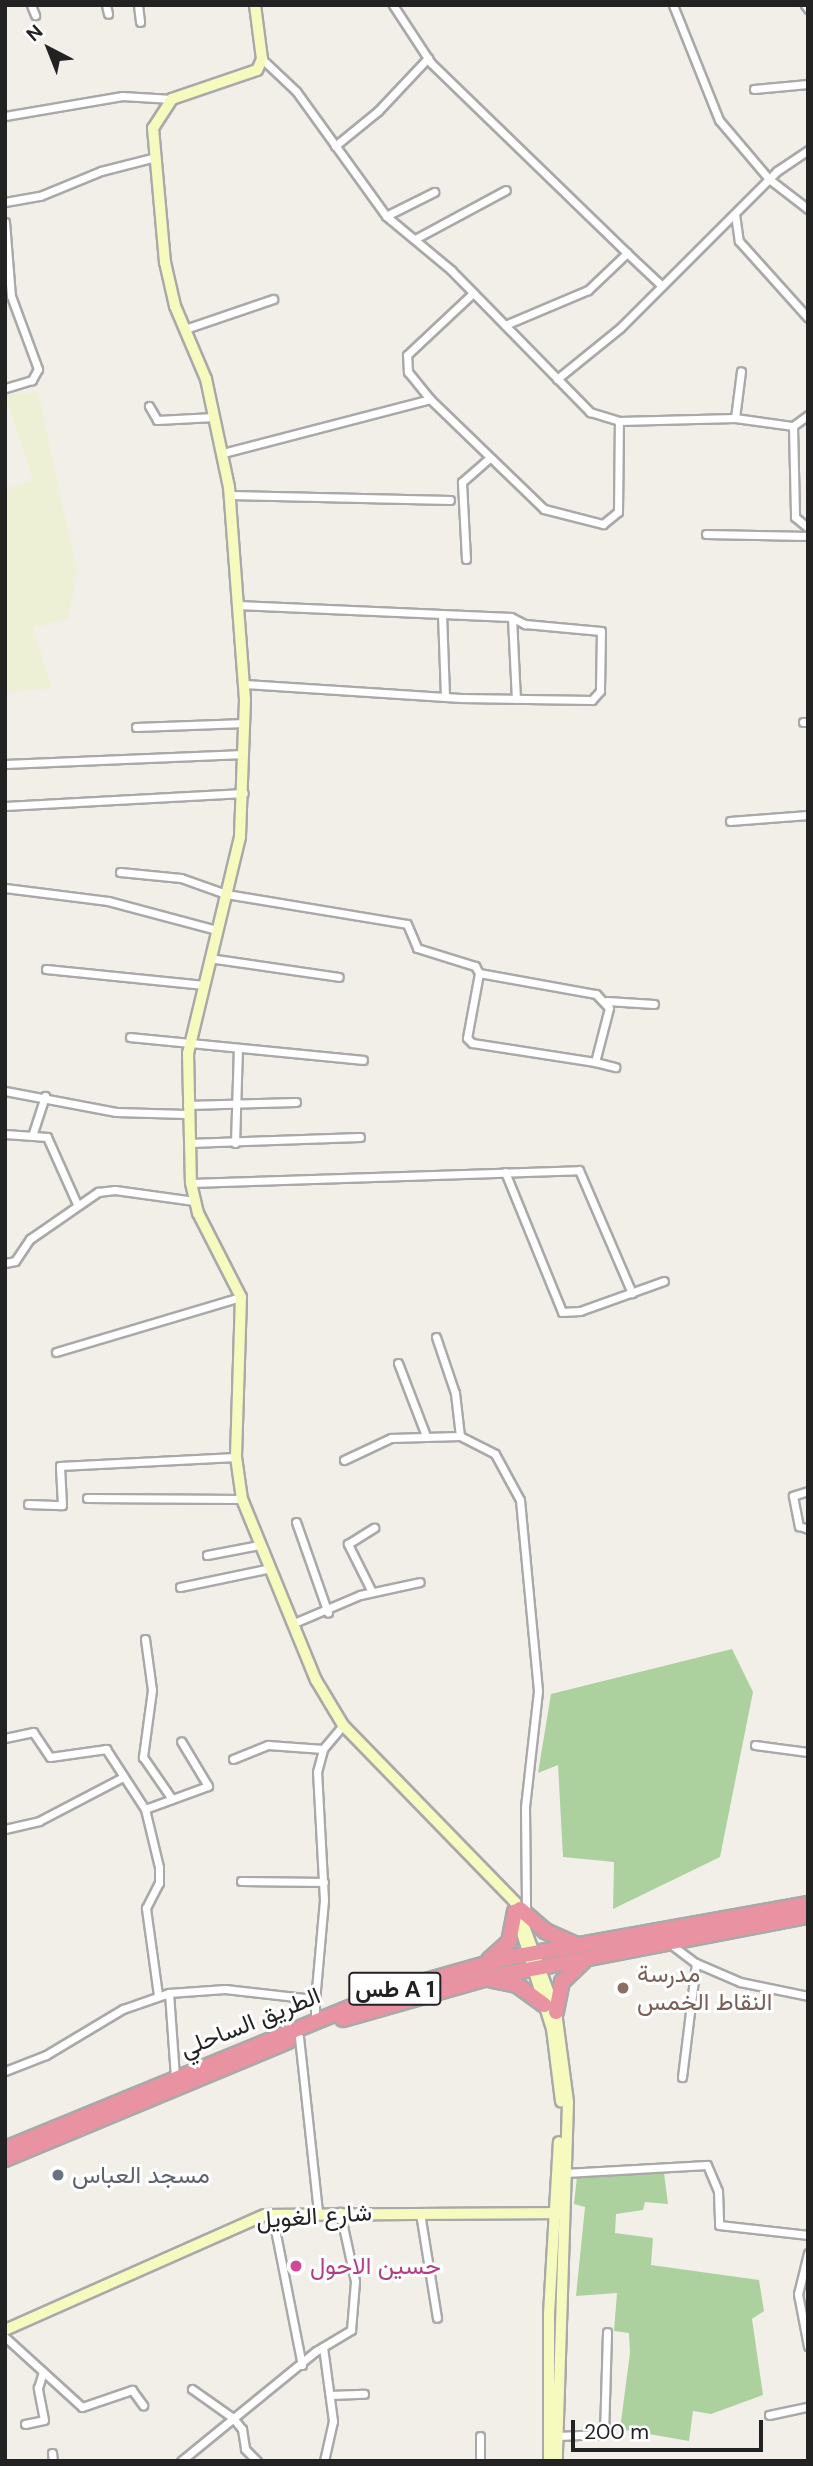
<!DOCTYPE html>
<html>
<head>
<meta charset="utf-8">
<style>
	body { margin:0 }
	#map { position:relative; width:813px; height:2466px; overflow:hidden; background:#f2efe9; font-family:"DM Sans",Vazirmatn,sans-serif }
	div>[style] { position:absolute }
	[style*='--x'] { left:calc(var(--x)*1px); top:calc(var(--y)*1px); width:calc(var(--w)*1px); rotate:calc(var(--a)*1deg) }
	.farmland>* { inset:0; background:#eef0d5 }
	.forest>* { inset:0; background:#add19e }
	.roads { filter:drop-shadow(2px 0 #a9a9a9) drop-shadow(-2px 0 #a9a9a9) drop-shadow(0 2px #a9a9a9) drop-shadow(0 -2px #a9a9a9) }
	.street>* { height:7px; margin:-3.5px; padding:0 3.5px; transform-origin:3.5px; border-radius:3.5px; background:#fff }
	.secondary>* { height:10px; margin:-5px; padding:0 5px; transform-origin:5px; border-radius:5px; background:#f7fabf }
	.highway>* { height:14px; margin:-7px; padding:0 7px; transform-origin:7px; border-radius:7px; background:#e892a2 }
	.dots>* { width:19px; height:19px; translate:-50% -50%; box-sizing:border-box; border:4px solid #fff; border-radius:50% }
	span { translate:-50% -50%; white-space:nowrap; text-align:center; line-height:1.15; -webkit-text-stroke:6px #fff; paint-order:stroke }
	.shield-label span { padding:2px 5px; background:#fff; border:2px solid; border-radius:5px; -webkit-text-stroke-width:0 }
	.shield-label { font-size:23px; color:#222; font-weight:700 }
	.education-label { font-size:24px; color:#785e54 }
	.left { translate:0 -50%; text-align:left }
	.street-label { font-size:24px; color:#222 }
	.worship-label { font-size:24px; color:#5b616d }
	.hotel-label { font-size:24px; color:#b23c85 }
	.frame { position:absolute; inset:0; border:7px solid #222; pointer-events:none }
	.north { position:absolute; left:14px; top:14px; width:70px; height:70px; -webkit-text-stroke:5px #fff; paint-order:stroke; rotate:318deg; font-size:19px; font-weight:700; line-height:28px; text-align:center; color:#222 }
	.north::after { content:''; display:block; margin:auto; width:24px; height:32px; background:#222; clip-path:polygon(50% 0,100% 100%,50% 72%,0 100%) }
	.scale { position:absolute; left:571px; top:2420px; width:192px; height:32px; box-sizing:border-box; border:4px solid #222; border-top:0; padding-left:9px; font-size:21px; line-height:24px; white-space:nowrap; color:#222; -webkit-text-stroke:5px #fff; paint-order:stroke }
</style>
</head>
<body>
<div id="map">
	<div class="farmland">
		<i style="clip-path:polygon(38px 392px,77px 571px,69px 618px,33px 628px,52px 688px,5px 693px,5px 489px,33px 481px,5px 395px)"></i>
	</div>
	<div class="forest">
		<i style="clip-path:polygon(732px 1649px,753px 1692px,720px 1857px,613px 1909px,614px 1862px,563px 1857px,558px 1765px,538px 1773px,551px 1694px)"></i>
		<i style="clip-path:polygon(664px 2173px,668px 2204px,645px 2202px,643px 2210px,616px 2214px,615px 2233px,653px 2238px,651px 2265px,759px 2280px,764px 2311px,752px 2319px,763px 2395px,711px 2414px,693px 2411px,689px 2441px,620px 2429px,630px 2353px,629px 2333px,614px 2331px,617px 2293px,576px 2296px,585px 2207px,574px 2204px,577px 2177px)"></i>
	</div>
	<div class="roads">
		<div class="street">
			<i style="--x:31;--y:5;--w:11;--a:68"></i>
			<i style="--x:106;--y:5;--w:9;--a:77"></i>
			<i style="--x:138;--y:5;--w:17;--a:83"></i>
			<i style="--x:393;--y:5;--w:69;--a:56.8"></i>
			<i style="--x:431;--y:63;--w:273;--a:44.1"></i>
			<i style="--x:627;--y:253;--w:54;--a:136.5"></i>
			<i style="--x:588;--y:290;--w:90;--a:157.1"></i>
			<i style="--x:673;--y:5;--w:124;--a:68.2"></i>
			<i style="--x:719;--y:120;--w:77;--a:49.7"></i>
			<i style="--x:769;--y:179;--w:49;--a:37.6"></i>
			<i style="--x:805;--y:5;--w:5;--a:53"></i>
			<i style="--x:262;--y:59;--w:47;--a:43.3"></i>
			<i style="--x:296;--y:91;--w:154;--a:54.2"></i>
			<i style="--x:386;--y:216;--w:85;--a:39.7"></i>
			<i style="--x:451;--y:270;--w:199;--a:45.6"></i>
			<i style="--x:590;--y:412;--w:30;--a:17"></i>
			<i style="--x:619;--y:421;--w:116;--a:-1.5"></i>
			<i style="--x:735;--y:418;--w:59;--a:7.9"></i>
			<i style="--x:793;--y:426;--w:19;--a:-36"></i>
			<i style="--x:754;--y:89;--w:54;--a:-5.3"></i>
			<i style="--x:5;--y:116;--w:119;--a:-9.7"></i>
			<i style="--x:122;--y:96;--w:50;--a:3.4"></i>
			<i style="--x:335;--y:146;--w:55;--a:-39.1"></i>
			<i style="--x:378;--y:111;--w:73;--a:-46.7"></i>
			<i style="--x:5;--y:202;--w:36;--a:-10"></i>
			<i style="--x:40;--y:196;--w:66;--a:-22.3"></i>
			<i style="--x:101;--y:171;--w:57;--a:-14.3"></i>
			<i style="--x:735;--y:214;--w:27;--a:82"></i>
			<i style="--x:739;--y:241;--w:103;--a:48.1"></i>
			<i style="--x:386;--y:216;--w:54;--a:-26.6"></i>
			<i style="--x:5;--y:222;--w:74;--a:85.4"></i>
			<i style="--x:11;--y:296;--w:78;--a:69.7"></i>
			<i style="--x:38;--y:369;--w:13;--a:119"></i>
			<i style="--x:32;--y:380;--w:28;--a:163"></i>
			<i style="--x:415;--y:239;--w:103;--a:-28.3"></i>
			<i style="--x:627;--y:253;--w:48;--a:43.3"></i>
			<i style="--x:188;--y:328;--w:90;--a:-18.8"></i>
			<i style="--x:557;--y:379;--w:81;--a:-39"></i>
			<i style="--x:620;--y:328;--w:222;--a:-45"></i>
			<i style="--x:777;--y:171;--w:37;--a:-34"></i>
			<i style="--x:430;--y:399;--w:35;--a:-129"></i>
			<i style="--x:408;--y:372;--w:17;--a:-93"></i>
			<i style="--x:407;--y:355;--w:91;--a:-43.2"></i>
			<i style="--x:149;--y:406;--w:16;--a:60"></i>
			<i style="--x:157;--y:420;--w:57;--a:-3"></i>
			<i style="--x:735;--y:418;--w:47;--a:-82.7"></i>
			<i style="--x:793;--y:426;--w:91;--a:88.7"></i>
			<i style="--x:795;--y:517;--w:17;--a:40"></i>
			<i style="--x:223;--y:453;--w:214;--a:-14.6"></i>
			<i style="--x:430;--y:399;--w:158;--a:44"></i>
			<i style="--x:544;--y:509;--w:61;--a:14.3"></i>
			<i style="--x:603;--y:524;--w:19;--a:-39"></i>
			<i style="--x:618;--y:512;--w:91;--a:-89.4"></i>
			<i style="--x:230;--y:495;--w:220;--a:1.3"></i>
			<i style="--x:706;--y:534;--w:102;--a:1.1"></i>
			<i style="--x:466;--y:559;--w:77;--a:-93"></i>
			<i style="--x:462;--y:482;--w:37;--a:-41"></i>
			<i style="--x:237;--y:605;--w:274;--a:2.5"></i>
			<i style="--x:511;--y:617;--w:16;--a:27"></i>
			<i style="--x:525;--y:624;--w:76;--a:5.3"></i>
			<i style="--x:601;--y:631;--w:60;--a:91"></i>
			<i style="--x:600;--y:691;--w:12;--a:132"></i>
			<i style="--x:592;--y:700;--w:131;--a:-179.1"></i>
			<i style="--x:461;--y:698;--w:217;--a:-176.3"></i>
			<i style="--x:442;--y:614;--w:83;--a:87.9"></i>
			<i style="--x:512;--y:618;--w:81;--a:87.2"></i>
			<i style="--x:803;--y:722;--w:5;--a:0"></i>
			<i style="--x:136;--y:727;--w:109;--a:-2.1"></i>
			<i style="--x:5;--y:764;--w:239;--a:-2.4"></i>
			<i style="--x:5;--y:806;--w:239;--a:-3.1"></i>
			<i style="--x:730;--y:821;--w:78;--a:-4.4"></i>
			<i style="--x:120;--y:872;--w:61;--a:5.6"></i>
			<i style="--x:181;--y:878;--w:48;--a:19.6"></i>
			<i style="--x:226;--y:894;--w:183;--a:9.4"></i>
			<i style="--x:407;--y:924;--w:26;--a:67"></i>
			<i style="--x:417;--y:948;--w:61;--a:17.2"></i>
			<i style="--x:475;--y:966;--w:8;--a:60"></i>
			<i style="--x:479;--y:973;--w:119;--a:10.2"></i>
			<i style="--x:596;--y:994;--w:19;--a:47"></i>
			<i style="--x:609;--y:1008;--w:56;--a:104.5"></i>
			<i style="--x:595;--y:1062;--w:124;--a:-171.2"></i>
			<i style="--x:472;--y:1043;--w:7;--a:-135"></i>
			<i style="--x:467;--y:1038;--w:66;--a:-79.5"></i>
			<i style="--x:5;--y:888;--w:104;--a:7.2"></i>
			<i style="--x:108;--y:901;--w:112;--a:15"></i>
			<i style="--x:209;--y:958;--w:131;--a:8.3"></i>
			<i style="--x:46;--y:969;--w:159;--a:5.8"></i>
			<i style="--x:607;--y:1001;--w:47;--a:3.7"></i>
			<i style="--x:130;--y:1037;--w:234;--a:5.6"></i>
			<i style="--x:595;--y:1062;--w:21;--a:14"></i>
			<i style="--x:5;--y:1091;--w:113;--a:10.7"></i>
			<i style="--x:116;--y:1112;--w:70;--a:1.6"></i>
			<i style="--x:187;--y:1105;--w:109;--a:-1.6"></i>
			<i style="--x:33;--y:1133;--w:39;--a:-72"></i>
			<i style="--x:5;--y:1134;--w:42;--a:4.1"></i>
			<i style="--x:47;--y:1137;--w:73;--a:65.9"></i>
			<i style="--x:188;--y:1143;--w:172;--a:-2"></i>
			<i style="--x:235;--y:1143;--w:94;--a:-88.2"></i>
			<i style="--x:505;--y:1172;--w:151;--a:67.8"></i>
			<i style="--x:562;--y:1312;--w:18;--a:-3"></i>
			<i style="--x:580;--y:1311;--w:89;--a:-19.7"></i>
			<i style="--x:191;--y:1183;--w:388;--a:-1.9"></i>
			<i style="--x:579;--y:1170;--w:134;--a:66.7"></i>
			<i style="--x:5;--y:1263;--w:10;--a:-11"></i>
			<i style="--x:15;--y:1261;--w:27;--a:-56"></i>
			<i style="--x:30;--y:1239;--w:83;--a:-34.7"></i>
			<i style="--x:98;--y:1192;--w:17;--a:-7"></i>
			<i style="--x:115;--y:1190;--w:80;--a:7.9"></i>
			<i style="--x:436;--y:1337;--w:59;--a:71.3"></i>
			<i style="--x:455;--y:1393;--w:43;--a:83.4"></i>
			<i style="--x:56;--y:1352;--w:193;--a:-16.6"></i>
			<i style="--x:398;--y:1363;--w:78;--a:69"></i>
			<i style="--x:344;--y:1460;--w:52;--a:-25.1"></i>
			<i style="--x:391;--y:1438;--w:69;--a:-1.7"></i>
			<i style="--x:460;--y:1436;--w:39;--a:27"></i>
			<i style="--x:495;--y:1454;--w:52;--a:61.5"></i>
			<i style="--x:520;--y:1500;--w:192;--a:84.6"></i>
			<i style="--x:538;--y:1691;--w:117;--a:96.4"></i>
			<i style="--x:525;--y:1807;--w:104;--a:89.4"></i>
			<i style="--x:808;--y:1491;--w:16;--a:162"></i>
			<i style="--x:793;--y:1496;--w:31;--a:79"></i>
			<i style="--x:799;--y:1526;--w:9;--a:18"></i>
			<i style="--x:87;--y:1498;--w:155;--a:0.4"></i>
			<i style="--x:28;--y:1504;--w:34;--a:2"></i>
			<i style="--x:62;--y:1505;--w:39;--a:-93"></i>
			<i style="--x:60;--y:1466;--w:176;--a:-2.9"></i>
			<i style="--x:296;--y:1522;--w:96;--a:70.6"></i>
			<i style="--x:207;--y:1555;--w:53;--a:-10.9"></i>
			<i style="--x:180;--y:1587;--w:93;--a:-11.8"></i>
			<i style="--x:372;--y:1592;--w:54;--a:-116.6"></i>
			<i style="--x:348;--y:1544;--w:31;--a:-32"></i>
			<i style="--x:294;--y:1623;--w:72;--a:-23"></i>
			<i style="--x:360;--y:1595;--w:61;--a:-12.2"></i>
			<i style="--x:145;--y:1639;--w:51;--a:82.2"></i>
			<i style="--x:152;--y:1690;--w:68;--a:97.7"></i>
			<i style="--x:143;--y:1757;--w:51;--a:55.4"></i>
			<i style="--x:5;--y:1738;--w:29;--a:-12"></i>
			<i style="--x:33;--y:1732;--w:30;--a:56"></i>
			<i style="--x:50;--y:1757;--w:57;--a:-8.1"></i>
			<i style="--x:106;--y:1749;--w:72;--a:57"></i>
			<i style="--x:755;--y:1745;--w:53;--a:7.5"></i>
			<i style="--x:233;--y:1759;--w:38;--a:-22"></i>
			<i style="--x:268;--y:1745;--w:55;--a:4.2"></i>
			<i style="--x:5;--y:1829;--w:35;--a:-13"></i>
			<i style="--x:39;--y:1821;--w:95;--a:-27.6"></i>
			<i style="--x:241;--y:1881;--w:83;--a:0.7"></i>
			<i style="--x:669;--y:1943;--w:34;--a:37"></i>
			<i style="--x:696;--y:1963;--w:115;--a:97"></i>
			<i style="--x:696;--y:1963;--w:48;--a:23.4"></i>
			<i style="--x:740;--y:1982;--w:69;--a:11.6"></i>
			<i style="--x:169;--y:1993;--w:84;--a:85.9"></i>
			<i style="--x:158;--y:1995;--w:88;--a:-97.9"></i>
			<i style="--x:146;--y:1908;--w:28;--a:-63"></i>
			<i style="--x:159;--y:1883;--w:16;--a:-90"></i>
			<i style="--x:159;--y:1867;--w:60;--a:-103.6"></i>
			<i style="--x:145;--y:1809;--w:67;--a:-20.1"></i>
			<i style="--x:208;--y:1786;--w:52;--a:-121"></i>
			<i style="--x:315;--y:2001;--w:101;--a:-84.9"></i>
			<i style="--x:324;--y:1900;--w:128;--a:-93.1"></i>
			<i style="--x:317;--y:1772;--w:24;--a:-75"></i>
			<i style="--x:323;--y:1749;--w:31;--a:-50"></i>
			<i style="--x:299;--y:2037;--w:176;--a:83.8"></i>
			<i style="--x:5;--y:2071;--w:44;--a:-21.3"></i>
			<i style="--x:46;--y:2055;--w:90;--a:-30.9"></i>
			<i style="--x:123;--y:2009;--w:49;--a:-19.2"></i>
			<i style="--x:169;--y:1993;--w:56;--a:-4.1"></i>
			<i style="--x:225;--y:1989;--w:80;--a:6.5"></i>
			<i style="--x:304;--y:1998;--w:11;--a:15"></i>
			<i style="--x:315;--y:2001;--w:19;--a:90"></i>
			<i style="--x:565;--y:2173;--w:142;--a:-3.2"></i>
			<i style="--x:707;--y:2165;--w:28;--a:67"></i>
			<i style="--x:718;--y:2191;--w:34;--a:88"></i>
			<i style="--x:719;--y:2225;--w:90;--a:6.4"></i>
			<i style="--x:420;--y:2213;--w:106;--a:80.8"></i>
			<i style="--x:272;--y:2214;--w:154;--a:78.8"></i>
			<i style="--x:808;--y:2253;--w:42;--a:103.7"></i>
			<i style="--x:798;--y:2294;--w:53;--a:79.1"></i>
			<i style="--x:5;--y:2337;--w:104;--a:42.3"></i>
			<i style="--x:82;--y:2407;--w:53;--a:-18.8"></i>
			<i style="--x:132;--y:2390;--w:19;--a:54"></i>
			<i style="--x:323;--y:2347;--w:75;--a:82.3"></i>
			<i style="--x:333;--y:2421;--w:41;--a:102.7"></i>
			<i style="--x:192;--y:2389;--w:50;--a:35.3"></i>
			<i style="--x:233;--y:2418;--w:14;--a:51"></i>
			<i style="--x:242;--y:2429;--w:20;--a:81"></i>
			<i style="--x:245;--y:2449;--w:17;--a:45"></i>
			<i style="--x:330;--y:2395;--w:34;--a:-2"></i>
			<i style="--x:769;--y:2415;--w:40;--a:-12"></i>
			<i style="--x:25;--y:2424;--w:19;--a:-12"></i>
			<i style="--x:44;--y:2420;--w:33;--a:-101"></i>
			<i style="--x:38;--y:2388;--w:17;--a:-73"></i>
			<i style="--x:480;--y:2436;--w:25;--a:90"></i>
			<i style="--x:558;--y:2436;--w:46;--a:-2.5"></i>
			<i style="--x:604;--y:2434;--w:102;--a:-88.3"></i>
			<i style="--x:52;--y:2453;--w:8;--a:83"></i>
			<i style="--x:181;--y:2461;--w:174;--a:-39.2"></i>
			<i style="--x:316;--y:2351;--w:41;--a:-31"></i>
			<i style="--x:351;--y:2330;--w:49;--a:-85.3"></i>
			<i style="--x:355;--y:2281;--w:71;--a:-102.3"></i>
		</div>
		<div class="secondary">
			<i style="--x:255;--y:5;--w:54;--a:82.6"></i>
			<i style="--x:262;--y:59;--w:12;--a:114"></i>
			<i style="--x:257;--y:70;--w:90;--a:161.2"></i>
			<i style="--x:172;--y:99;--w:35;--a:123"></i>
			<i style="--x:153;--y:128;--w:135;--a:84.9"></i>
			<i style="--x:165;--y:262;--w:45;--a:77.2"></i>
			<i style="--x:175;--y:306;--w:79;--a:67"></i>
			<i style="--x:206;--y:379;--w:110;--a:78"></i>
			<i style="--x:229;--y:487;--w:214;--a:85.7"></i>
			<i style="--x:245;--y:700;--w:137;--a:92.1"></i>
			<i style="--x:240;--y:837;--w:222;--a:103.5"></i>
			<i style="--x:188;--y:1053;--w:130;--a:88.7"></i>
			<i style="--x:191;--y:1183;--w:31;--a:77"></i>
			<i style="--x:198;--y:1213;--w:94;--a:62.9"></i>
			<i style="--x:241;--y:1297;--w:160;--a:91.8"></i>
			<i style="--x:236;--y:1457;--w:42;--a:81.9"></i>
			<i style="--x:242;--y:1499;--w:196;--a:67.8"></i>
			<i style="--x:316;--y:1680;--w:52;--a:59"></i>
			<i style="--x:343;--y:1725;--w:247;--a:45.8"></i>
			<i style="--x:515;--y:1902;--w:117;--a:69.6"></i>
			<i style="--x:556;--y:2012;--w:91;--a:82.4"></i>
			<i style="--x:568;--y:2102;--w:359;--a:91.8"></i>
			<i style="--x:519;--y:1923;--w:111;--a:72.7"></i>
			<i style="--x:552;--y:2029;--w:73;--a:82.9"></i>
			<i style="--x:5;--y:2330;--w:284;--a:-23.9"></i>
			<i style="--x:265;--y:2215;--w:298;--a:-0.4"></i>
			<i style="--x:549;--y:2461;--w:147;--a:-90"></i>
			<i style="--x:549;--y:2314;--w:172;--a:-86.7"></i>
		</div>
		<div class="highway">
			<i style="--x:520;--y:1909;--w:33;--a:41"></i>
			<i style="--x:545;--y:1931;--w:35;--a:24"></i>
			<i style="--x:489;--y:1960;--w:27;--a:-42"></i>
			<i style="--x:509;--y:1942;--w:31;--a:-79"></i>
			<i style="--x:492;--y:1980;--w:25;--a:11"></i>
			<i style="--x:517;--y:1985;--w:34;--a:36"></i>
			<i style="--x:556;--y:2012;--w:31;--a:-79"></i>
			<i style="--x:562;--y:1982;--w:30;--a:-44"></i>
			<i style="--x:343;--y:2019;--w:158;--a:-15.8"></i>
			<i style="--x:495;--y:1976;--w:319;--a:-10.9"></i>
			<i style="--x:5;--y:2149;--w:416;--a:-22.3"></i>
			<i style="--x:390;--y:1991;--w:122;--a:-15.8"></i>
			<i style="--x:507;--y:1958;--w:306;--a:-10.2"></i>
			<i style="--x:5;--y:2159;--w:307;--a:-22.6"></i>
		</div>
	</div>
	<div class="dots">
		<i style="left:623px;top:1988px;background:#8d6e63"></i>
		<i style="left:58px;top:2175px;background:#6b7280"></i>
		<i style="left:296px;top:2266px;background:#d1479c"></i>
	</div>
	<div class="shield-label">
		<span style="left:395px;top:1989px">طس A 1</span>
	</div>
	<div class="education-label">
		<span class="left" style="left:637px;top:1988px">مدرسة<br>النقاط الخمس</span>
	</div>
	<div class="street-label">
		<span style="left:250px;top:2022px;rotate:-22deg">الطريق الساحلي</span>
		<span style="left:314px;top:2216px;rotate:-4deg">شارع الغويل</span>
	</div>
	<div class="worship-label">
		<span class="left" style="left:72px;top:2175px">مسجد العباس</span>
	</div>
	<div class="hotel-label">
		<span class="left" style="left:310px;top:2266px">حسين الاحول</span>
	</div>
	<div class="frame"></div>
	<div class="north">N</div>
	<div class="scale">200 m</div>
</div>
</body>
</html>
